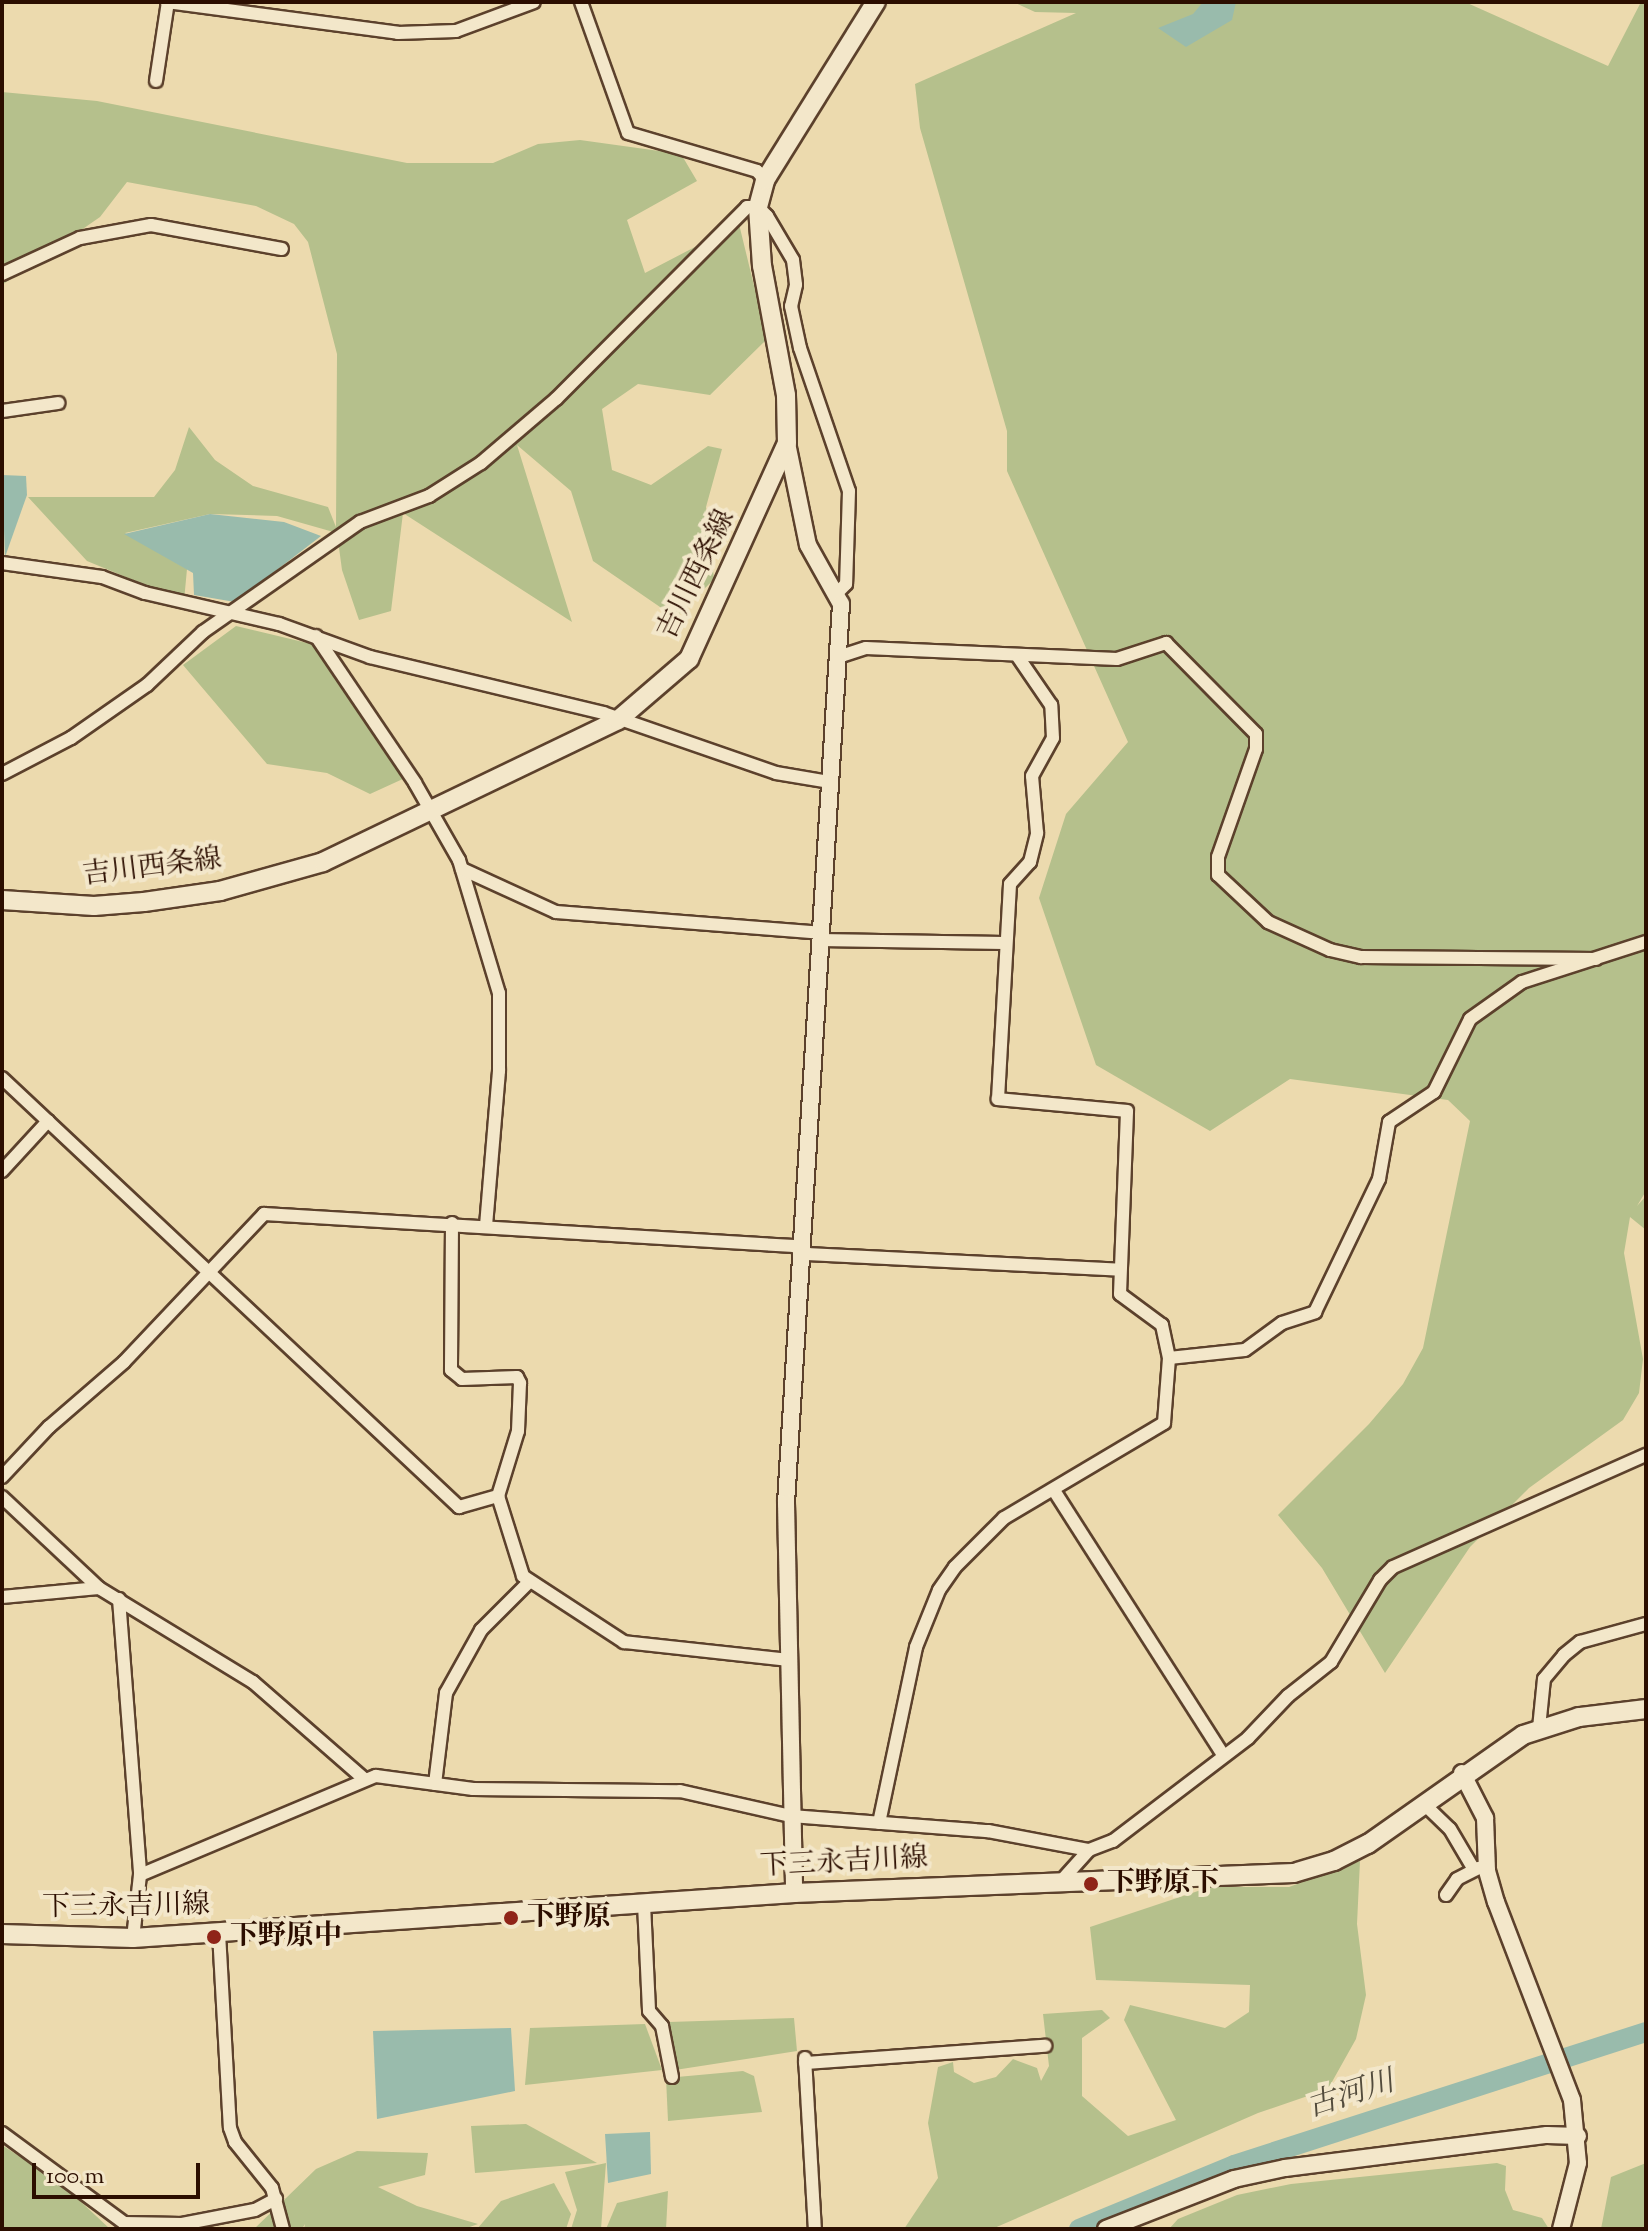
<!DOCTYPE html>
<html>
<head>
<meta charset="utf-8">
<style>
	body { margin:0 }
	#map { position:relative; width:1648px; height:2231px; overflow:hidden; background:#ecdaae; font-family:"Sorts Mill Goudy","Noto Serif JP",serif }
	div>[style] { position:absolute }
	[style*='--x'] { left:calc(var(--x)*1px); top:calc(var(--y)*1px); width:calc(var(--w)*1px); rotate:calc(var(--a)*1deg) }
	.green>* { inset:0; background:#b5c08c }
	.water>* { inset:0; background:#99bbac }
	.river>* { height:20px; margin:-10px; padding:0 10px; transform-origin:10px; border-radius:10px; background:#99bbac }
	.roads { filter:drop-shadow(2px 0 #5c412c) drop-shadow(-2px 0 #5c412c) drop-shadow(0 2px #5c412c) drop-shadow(0 -2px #5c412c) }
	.minor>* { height:12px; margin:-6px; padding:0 6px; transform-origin:6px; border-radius:6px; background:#f3e7ca }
	.tertiary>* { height:16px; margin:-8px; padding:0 8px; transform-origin:8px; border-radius:8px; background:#f3e7ca }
	.secondary>* { height:18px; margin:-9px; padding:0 9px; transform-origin:9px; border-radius:9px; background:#f3e7ca }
	.dots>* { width:22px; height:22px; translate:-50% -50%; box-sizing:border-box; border:4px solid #f3e7ca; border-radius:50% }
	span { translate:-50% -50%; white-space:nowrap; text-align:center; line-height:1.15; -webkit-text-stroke:8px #f3e7ca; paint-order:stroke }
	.street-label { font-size:28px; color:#2c0e00 }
	.poi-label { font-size:28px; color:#2c0e00; font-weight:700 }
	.left { translate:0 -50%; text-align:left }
	.water-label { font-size:30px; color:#524b3c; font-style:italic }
	.frame { position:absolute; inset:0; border:4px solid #2c0e00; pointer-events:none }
	.scale { position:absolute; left:32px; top:2163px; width:168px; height:36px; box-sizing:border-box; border:4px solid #2c0e00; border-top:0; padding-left:10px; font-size:24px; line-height:28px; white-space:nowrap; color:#2c0e00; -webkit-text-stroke:6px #f3e7ca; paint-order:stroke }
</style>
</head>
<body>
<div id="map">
	<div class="green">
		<i style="clip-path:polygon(1013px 2px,1465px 2px,1608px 66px,1641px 2px,1646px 2px,1646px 1191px,1637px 1206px,1646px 1196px,1646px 1230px,1630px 1217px,1624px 1253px,1643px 1359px,1639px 1393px,1623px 1420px,1529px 1488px,1470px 1547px,1385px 1673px,1322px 1568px,1278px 1515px,1369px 1424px,1403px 1384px,1423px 1348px,1470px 1121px,1448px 1100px,1290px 1079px,1210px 1131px,1096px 1065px,1039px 898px,1066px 814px,1128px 742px,1007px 471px,1007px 431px,920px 128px,915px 84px,1076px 13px,1035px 12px)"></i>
		<i style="clip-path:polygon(2px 92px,97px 101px,407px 163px,493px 163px,538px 144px,580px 140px,681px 154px,697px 181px,627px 220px,645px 273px,739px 224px,767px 339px,710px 395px,638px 384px,602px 409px,612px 470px,651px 485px,708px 446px,722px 449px,706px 507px,714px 579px,676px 618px,593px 561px,571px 491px,517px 445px,572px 622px,403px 513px,391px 611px,359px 620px,342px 570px,337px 533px,277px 516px,210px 514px,125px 533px,187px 569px,184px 601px,87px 561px,28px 497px,154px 497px,175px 470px,189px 427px,215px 460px,253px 486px,328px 507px,336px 527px,337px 354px,308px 242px,294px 224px,256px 206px,127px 182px,100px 217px,2px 285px)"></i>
		<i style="clip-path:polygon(236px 626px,324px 647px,405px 778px,370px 794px,327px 773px,267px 764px,183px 665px)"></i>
		<i style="clip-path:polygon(1360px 1861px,1357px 1924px,1366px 1995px,1356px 2039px,1328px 2089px,1258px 2113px,992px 2229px,904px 2229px,938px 2178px,928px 2123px,938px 2067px,953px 2062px,954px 2072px,974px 2083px,996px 2077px,1013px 2059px,1037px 2068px,1041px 2081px,1049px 2066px,1043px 2014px,1102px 2010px,1110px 2018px,1082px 2038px,1082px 2096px,1128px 2136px,1176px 2120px,1124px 2020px,1130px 2005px,1225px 2028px,1249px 2012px,1250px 1985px,1096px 1980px,1090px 1927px,1210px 1887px,1289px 1887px)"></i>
		<i style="clip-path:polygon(794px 2018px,797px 2051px,675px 2070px,669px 2022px)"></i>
		<i style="clip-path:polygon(645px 2024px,662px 2070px,525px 2085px,530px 2028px)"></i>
		<i style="clip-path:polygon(743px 2071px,754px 2076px,762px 2112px,668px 2121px,666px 2078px)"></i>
		<i style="clip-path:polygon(526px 2124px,597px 2163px,475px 2173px,471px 2126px)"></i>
		<i style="clip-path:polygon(2px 2145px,64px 2186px,110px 2229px,2px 2229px)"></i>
		<i style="clip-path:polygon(357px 2151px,428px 2153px,425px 2175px,378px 2187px,417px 2206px,478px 2224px,464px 2229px,304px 2229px,305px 2224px,302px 2229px,254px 2229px,316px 2169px)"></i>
		<i style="clip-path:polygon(606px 2163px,601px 2229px,571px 2229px,577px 2210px,565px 2172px)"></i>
		<i style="clip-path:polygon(1497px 2163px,1506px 2166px,1505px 2190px,1513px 2210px,1542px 2218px,1549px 2229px,1169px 2229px,1178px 2219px,1237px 2195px,1291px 2184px)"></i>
		<i style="clip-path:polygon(1646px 2163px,1646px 2229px,1601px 2229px,1611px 2177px)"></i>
		<i style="clip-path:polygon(554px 2183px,571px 2214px,566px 2229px,477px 2229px,501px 2201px)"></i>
		<i style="clip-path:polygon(668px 2191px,666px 2229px,606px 2229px,617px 2203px)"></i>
	</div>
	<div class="water">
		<i style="clip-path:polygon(1203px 2px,1236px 2px,1232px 20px,1186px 47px,1158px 28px,1193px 14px)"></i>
		<i style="clip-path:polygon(2px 475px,26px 476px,27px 495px,5px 557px)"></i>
		<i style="clip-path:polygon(210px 514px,284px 522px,321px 536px,235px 602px,194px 595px,193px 573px,124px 534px)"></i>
		<i style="clip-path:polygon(511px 2028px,515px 2091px,377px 2119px,373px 2031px)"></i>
		<i style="clip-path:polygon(650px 2132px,651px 2174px,608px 2183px,605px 2134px)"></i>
	</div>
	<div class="river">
		<i style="--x:1079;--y:2229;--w:168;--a:-22.4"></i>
		<i style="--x:1234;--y:2165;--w:433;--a:-17.9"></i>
	</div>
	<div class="roads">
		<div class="minor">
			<i style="--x:167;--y:2;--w:233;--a:7.6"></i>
			<i style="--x:398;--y:33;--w:58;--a:-2"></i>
			<i style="--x:456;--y:31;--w:83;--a:-20.4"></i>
			<i style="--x:581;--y:2;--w:139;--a:70.3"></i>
			<i style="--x:628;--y:133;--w:134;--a:16.4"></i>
			<i style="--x:757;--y:171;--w:12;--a:48"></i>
			<i style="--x:156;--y:81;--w:80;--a:-81.4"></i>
			<i style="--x:2;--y:274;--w:86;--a:-24.8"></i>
			<i style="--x:80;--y:238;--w:72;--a:-10.4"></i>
			<i style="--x:151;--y:225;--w:133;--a:10.4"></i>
			<i style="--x:2;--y:411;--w:57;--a:-8.1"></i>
			<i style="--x:2;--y:563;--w:101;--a:8"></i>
			<i style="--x:102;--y:577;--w:46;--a:20.4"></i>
			<i style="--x:145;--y:593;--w:138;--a:13"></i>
			<i style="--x:279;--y:624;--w:97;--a:19.9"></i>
			<i style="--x:370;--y:657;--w:240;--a:13.5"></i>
			<i style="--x:603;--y:713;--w:183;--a:19.1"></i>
			<i style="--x:776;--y:773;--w:55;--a:9.5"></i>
			<i style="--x:316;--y:636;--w:177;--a:56"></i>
			<i style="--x:415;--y:783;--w:89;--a:60.3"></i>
			<i style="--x:459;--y:860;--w:139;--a:73.3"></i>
			<i style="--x:499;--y:993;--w:78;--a:90"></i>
			<i style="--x:499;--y:1071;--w:155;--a:94.8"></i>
			<i style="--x:838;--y:657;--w:29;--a:-18"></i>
			<i style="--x:866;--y:648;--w:251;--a:2.5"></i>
			<i style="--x:1117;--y:659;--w:52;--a:-18.1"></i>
			<i style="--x:1166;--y:643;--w:128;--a:45.3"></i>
			<i style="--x:1256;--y:734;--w:15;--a:90"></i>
			<i style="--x:1256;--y:749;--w:114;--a:109.4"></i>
			<i style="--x:1218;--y:857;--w:18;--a:90"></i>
			<i style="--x:1218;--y:875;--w:69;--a:43.2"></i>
			<i style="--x:1268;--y:922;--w:68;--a:24.3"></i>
			<i style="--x:1330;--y:950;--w:32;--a:13"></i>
			<i style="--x:1361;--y:957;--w:235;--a:0.5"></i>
			<i style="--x:2;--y:774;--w:78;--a:-27.6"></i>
			<i style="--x:71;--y:738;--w:93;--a:-34.9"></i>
			<i style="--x:147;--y:685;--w:77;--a:-43.4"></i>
			<i style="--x:203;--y:632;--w:192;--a:-35"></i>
			<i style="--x:360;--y:522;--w:74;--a:-20.6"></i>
			<i style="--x:429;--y:496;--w:62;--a:-32.4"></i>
			<i style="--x:481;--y:463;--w:99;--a:-40.5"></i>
			<i style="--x:556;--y:399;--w:271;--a:-45.1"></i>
			<i style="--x:747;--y:207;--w:11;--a:0"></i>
			<i style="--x:758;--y:207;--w:13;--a:45"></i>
			<i style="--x:767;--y:216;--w:51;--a:59.4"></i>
			<i style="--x:793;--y:260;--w:25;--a:83"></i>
			<i style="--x:796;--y:285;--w:22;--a:103"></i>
			<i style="--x:791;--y:306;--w:43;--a:77.9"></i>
			<i style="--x:800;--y:348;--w:151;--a:71.1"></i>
			<i style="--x:849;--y:491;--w:93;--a:91.8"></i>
			<i style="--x:846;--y:584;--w:13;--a:135"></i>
			<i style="--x:462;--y:869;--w:103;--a:24.6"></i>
			<i style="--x:556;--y:912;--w:265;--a:4.5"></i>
			<i style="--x:820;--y:940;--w:184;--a:0.9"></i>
			<i style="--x:2;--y:1078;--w:627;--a:43.19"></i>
			<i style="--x:459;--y:1507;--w:41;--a:-15.8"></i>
			<i style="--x:2;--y:1171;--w:68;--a:-47.4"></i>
			<i style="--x:452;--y:1223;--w:147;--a:90.4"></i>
			<i style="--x:451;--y:1370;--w:14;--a:39"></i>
			<i style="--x:462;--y:1379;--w:55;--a:-2.1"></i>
			<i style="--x:517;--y:1377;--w:7;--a:63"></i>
			<i style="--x:520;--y:1383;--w:48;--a:92.4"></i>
			<i style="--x:518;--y:1431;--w:68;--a:107.1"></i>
			<i style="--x:498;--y:1496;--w:84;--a:72.6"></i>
			<i style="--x:523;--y:1576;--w:121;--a:33.2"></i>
			<i style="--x:624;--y:1642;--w:167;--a:6.2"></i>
			<i style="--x:1169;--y:1358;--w:76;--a:-6"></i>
			<i style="--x:1245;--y:1350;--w:46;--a:-36.1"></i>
			<i style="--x:1282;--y:1323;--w:35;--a:-18"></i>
			<i style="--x:1315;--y:1312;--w:148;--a:-64.3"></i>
			<i style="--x:1379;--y:1179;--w:58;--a:-80"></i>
			<i style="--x:1389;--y:1122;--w:54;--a:-33.7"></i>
			<i style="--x:1434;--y:1092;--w:81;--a:-63.7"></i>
			<i style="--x:1470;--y:1019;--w:64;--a:-35.4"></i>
			<i style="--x:1522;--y:982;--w:130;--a:-17.9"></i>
			<i style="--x:2;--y:1477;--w:69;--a:-46.8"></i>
			<i style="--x:49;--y:1427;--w:99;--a:-40.9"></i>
			<i style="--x:124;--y:1362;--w:204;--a:-46.6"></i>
			<i style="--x:264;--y:1214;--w:531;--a:3.46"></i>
			<i style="--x:794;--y:1246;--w:16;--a:30"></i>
			<i style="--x:808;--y:1254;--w:312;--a:2.9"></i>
			<i style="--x:1055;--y:1492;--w:312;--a:57.4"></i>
			<i style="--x:2;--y:1497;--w:133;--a:43.2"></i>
			<i style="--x:99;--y:1588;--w:180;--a:31.4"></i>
			<i style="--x:253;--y:1682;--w:147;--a:41.1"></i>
			<i style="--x:2;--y:1597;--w:97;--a:-5.3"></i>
			<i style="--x:119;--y:1599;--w:277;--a:85.6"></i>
			<i style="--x:140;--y:1875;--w:63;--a:96.3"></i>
			<i style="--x:1539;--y:1728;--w:49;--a:-84.2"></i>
			<i style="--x:1544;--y:1679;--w:31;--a:-50"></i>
			<i style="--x:1564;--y:1655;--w:21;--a:-39"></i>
			<i style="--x:1580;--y:1642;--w:68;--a:-15.3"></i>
			<i style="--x:435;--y:1784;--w:92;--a:-83.1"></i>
			<i style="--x:446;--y:1693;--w:72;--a:-60.9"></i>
			<i style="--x:481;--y:1630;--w:69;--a:-45"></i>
			<i style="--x:1423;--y:1803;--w:37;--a:44"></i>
			<i style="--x:1450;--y:1829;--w:45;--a:59.5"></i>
			<i style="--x:879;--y:1823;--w:180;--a:-78.1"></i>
			<i style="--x:916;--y:1647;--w:61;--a:-68"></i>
			<i style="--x:939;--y:1590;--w:28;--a:-55"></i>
			<i style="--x:955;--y:1567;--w:69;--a:-45"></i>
			<i style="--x:1004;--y:1518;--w:186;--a:-30.7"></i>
			<i style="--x:1164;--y:1423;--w:65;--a:-85.6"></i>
			<i style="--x:1169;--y:1358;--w:34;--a:-102"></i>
			<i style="--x:1162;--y:1325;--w:52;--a:-143.6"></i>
			<i style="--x:1120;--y:1294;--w:183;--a:-87.8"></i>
			<i style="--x:1127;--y:1111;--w:130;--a:-174.7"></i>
			<i style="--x:998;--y:1099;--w:215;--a:-86.8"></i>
			<i style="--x:1010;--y:884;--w:30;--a:-48"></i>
			<i style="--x:1030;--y:862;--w:30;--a:-76"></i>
			<i style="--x:1037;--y:833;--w:57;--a:-95"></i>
			<i style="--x:1032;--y:776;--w:43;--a:-61.1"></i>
			<i style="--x:1053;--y:738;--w:33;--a:-93"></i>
			<i style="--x:1051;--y:705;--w:58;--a:-124.5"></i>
			<i style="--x:140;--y:1875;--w:256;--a:-22.8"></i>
			<i style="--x:376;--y:1776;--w:98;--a:7.6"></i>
			<i style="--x:473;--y:1789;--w:207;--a:0.6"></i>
			<i style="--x:680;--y:1791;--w:114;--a:12.7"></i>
			<i style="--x:791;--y:1816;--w:198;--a:4.4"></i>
			<i style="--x:988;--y:1831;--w:103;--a:10.7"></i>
			<i style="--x:1062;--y:1880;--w:40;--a:-48"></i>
			<i style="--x:1089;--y:1850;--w:26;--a:-21"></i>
			<i style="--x:1113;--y:1841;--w:170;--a:-37.3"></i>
			<i style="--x:1248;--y:1738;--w:58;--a:-46.4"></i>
			<i style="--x:1288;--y:1696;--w:55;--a:-38.3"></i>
			<i style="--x:1331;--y:1662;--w:96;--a:-59.1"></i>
			<i style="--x:1380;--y:1580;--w:18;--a:-45"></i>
			<i style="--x:1393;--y:1567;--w:277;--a:-23.9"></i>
			<i style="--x:1446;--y:1895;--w:19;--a:-55"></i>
			<i style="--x:1457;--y:1879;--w:25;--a:-27"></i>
			<i style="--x:644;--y:1904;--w:107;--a:87.3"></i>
			<i style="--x:649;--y:2011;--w:20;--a:49"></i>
			<i style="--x:662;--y:2026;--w:52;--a:78.9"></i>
			<i style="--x:219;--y:1933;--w:195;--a:86.8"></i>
			<i style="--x:230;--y:2128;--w:15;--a:70"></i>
			<i style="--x:235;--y:2142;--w:59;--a:51.2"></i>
			<i style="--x:272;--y:2188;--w:42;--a:75"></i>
			<i style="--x:805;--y:2058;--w:171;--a:86.7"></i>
			<i style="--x:805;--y:2063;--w:241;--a:-4.1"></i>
			<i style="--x:2;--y:2133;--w:152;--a:36.4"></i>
			<i style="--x:124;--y:2223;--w:58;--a:1"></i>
			<i style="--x:182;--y:2224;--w:74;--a:-10.9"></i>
			<i style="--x:255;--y:2210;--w:24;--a:-28"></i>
		</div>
		<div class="tertiary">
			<i style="--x:787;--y:443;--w:104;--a:78.4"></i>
			<i style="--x:808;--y:545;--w:68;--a:60.8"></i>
			<i style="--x:841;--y:604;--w:901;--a:93.5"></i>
			<i style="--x:786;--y:1503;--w:390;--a:88.8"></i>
			<i style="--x:1462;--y:1773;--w:51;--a:62.9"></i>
			<i style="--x:1485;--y:1818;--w:53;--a:87.8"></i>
			<i style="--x:1487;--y:1871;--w:32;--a:74"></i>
			<i style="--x:1496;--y:1902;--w:212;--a:69"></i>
			<i style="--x:1572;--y:2100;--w:63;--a:84.6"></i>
			<i style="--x:1578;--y:2163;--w:68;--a:104.4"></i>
			<i style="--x:1106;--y:2229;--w:137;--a:-21.3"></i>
			<i style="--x:1234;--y:2179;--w:52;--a:-12.2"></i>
			<i style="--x:1285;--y:2168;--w:264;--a:-7.2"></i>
			<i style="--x:1547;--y:2135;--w:31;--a:2"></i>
		</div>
		<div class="secondary">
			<i style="--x:2;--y:900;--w:92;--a:3.7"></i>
			<i style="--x:94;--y:906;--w:50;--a:-4.6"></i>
			<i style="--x:144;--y:902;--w:77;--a:-8.2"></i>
			<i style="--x:220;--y:891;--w:107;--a:-15.7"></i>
			<i style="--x:323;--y:862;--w:327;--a:-25.7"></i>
			<i style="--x:618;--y:720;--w:94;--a:-40.7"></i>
			<i style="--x:689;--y:659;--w:237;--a:-65.6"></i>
			<i style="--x:787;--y:443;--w:48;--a:-91.2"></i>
			<i style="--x:786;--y:395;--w:131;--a:-100.5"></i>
			<i style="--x:762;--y:266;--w:59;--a:-93.9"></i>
			<i style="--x:758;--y:207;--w:28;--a:-75"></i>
			<i style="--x:765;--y:180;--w:210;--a:-58.1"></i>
			<i style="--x:2;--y:1934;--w:131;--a:1.7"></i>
			<i style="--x:133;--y:1938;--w:663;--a:-3.89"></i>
			<i style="--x:794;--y:1893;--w:500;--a:-2.29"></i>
			<i style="--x:1294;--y:1873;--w:42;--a:-16.7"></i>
			<i style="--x:1334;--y:1861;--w:38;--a:-27"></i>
			<i style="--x:1368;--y:1844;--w:189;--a:-35.1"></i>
			<i style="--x:1523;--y:1735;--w:59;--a:-17.8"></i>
			<i style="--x:1579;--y:1717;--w:67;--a:-6.8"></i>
		</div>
	</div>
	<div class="dots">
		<i style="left:1091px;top:1884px;background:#8f2418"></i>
		<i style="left:511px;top:1918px;background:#8f2418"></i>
		<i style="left:214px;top:1937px;background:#8f2418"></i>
	</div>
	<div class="street-label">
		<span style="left:697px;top:575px;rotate:-64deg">吉川西条線</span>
		<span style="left:152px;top:868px;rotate:-7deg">吉川西条線</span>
		<span style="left:844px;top:1863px;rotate:-3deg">下三永吉川線</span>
		<span style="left:126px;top:1907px;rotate:-1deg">下三永吉川線</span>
	</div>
	<div class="poi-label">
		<span class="left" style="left:1107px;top:1884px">下野原下</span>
		<span class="left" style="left:527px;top:1918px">下野原</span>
		<span class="left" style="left:230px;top:1937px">下野原中</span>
	</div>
	<div class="water-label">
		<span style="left:1351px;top:2096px;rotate:-18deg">古河川</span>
	</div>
	<div class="frame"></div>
	<div class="scale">100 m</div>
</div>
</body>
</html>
